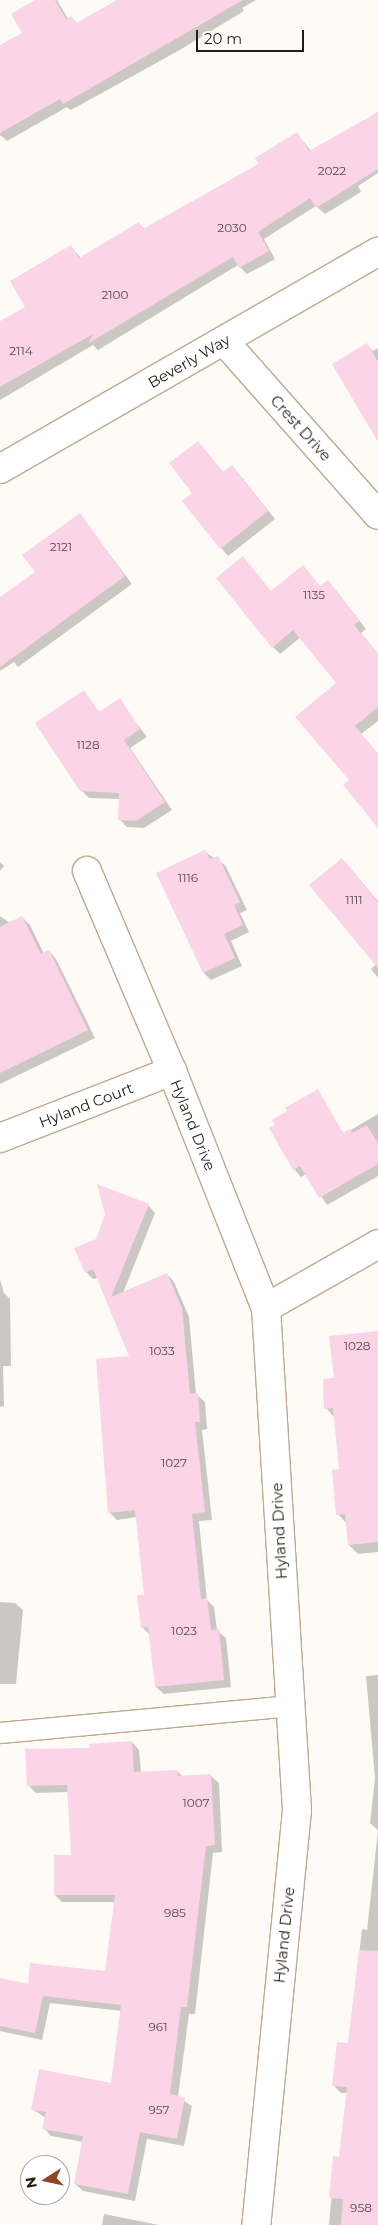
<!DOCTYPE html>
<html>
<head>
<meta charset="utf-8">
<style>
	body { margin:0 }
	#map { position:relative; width:378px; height:2225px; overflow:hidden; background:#fefaf5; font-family:Montserrat,sans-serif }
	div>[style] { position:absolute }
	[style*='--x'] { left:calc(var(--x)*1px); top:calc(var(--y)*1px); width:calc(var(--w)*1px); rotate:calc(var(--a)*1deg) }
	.shadow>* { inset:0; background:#0003 }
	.building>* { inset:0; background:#fcd4e7 }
	.roads { filter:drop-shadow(1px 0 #bdaa8e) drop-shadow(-1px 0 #bdaa8e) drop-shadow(0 1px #bdaa8e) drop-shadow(0 -1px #bdaa8e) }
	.service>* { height:20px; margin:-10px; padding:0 10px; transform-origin:10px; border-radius:10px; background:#fff }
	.minor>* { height:28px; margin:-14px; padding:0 14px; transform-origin:14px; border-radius:14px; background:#fff }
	span { translate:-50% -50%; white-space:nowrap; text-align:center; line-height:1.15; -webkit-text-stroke:5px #fff; paint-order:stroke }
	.number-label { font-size:12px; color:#594946 }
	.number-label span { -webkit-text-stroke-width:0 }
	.street-label { font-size:15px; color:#231b11 }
	.north { position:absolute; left:20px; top:2155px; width:50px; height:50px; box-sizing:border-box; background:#fff; border:1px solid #a7a4a0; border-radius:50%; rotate:260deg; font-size:14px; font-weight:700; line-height:20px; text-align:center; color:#231b11 }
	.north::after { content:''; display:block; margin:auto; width:18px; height:22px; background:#8e4626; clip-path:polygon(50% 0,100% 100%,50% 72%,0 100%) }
	.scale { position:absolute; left:196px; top:30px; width:108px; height:22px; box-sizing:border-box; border:2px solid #231b11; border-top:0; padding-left:6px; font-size:15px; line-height:18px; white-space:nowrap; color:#231b11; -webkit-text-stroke:4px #fff; paint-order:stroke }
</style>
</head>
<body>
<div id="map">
	<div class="shadow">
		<i style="clip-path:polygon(38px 0,57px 0,68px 19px,71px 17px,78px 24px,119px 0,256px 0,242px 8px,244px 11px,178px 51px,71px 110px,67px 107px,7px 141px,0 135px,0 47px,23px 33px)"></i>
		<i style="clip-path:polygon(378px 113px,378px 173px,358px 186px,361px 192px,325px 214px,316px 206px,264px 239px,275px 259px,247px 274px,238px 265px,98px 350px,93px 345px,0 400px,0 322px,27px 307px,71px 247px,81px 258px,139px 224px,145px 229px,260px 165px,297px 134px,311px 151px)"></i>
		<i style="clip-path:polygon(367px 345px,373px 351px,378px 348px,378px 431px)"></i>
		<i style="clip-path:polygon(198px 442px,224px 473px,232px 467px,239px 474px,275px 519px,228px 556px,221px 548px)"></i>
		<i style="clip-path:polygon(80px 515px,132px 584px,18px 667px,14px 662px,0 671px,0 598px,37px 573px)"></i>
		<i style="clip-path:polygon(303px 567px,321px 587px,335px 589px,366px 629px,361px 633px,378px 654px,378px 721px,361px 734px,378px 754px,378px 825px,350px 781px,338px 683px,301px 637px,280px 654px,273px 647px,272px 592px)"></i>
		<i style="clip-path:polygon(84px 692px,100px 713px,119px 700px,147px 737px,130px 748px,172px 810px,144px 828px,127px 827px,119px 819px,120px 799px,89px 798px,81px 790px)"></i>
		<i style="clip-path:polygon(205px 852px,225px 865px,247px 910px,240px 913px,249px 932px,231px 941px,242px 966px,211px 980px,204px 973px)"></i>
		<i style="clip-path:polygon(0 862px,4px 866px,0 871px)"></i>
		<i style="clip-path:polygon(350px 868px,378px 901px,378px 978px,371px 969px,376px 964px)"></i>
		<i style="clip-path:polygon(0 916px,10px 923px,22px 917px,30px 925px,44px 954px,49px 951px,56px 959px,95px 1038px,0 1084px)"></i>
		<i style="clip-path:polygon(321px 1101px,344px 1134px,378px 1114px,378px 1176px,327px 1205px,306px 1174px,301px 1177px,294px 1169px)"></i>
		<i style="clip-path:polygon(148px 1205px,155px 1213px,123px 1293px,167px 1274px,174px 1282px,189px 1317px,196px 1394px,205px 1402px,207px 1429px,202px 1430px,212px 1520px,199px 1521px,207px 1600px,214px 1607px,217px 1630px,226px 1638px,231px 1687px,164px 1694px,156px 1687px,150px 1635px,142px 1627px,145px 1596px,137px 1517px,117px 1520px,109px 1512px,131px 1357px,98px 1278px,93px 1279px,86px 1272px,97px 1240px)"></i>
		<i style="clip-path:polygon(0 1280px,4px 1293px,10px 1299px,11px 1366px,3px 1366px,4px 1406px,0 1407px)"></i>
		<i style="clip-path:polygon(378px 1332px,378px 1552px,358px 1554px,349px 1545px,347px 1524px,338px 1514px,340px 1470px,335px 1418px,326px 1408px,335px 1379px)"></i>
		<i style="clip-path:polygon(0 1602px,15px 1603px,23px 1610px,16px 1684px,0 1684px)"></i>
		<i style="clip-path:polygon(378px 1675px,378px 2225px,329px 2225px,335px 2157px,341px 2158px,347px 2093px,341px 2093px,333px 2085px,349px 2045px,362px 1929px,367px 1930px,378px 1830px,370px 1823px,375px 1778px,366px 1676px)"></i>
		<i style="clip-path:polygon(132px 1742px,139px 1750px,141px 1773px,177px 1771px,183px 1777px,211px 1776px,219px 1783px,222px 1852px,213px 1853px,195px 2014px,189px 2014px,178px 2097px,192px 2106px,184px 2146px,147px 2139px,135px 2201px,83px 2191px,75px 2184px,83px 2142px,51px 2136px,44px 2128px,46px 2118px,32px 2109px,112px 2085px,122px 2011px,50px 2003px,42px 2040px,0 2031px,0 1979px,29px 1986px,107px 1972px,115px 1902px,62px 1902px,55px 1895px,73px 1856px,68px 1792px,36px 1793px,28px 1785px,91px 1749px)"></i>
		<i style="clip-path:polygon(104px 2214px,159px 2225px,102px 2225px)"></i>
	</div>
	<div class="building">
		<i style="clip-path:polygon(35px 0,55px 0,66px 19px,71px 16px,76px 23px,117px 0,243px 0,63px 104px,60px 99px,0 133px,0 45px,22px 33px,11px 14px)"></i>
		<i style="clip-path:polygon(378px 112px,378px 169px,316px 208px,310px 198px,258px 232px,269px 251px,239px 268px,233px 257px,89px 343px,93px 334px,0 387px,0 321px,25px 307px,10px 281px,71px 245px,79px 258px,139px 222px,143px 229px,258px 164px,255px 158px,297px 132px,309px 151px)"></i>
		<i style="clip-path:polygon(367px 343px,378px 362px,378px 442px,332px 364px)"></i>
		<i style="clip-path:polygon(198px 441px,223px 472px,232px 465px,268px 511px,220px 549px,182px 501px,192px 493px,169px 463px)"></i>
		<i style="clip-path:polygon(80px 513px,125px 576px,0 667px,0 597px,35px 572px,22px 555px)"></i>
		<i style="clip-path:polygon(243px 556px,271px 591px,303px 565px,320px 586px,328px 580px,360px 621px,354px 625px,378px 653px,378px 707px,355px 726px,378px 754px,378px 828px,343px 785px,349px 780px,295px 717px,336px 683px,293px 630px,272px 648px,216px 578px)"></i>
		<i style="clip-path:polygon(84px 690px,99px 712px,120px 698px,140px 729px,124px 740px,165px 802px,136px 821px,118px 820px,119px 793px,80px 791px,35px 723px)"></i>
		<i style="clip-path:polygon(205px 850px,210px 859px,218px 856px,240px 902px,234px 905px,243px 925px,224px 934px,235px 958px,203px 973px,156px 873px)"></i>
		<i style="clip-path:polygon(342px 858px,378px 902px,378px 968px,309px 885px)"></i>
		<i style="clip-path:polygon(22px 916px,41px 954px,49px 950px,88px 1030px,0 1073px,0 927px)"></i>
		<i style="clip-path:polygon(318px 1089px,343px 1133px,350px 1129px,352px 1133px,367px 1125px,378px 1144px,378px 1164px,319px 1198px,300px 1166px,293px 1170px,269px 1128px,275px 1125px,272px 1120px,287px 1111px,285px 1108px)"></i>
		<i style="clip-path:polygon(97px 1184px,149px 1204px,111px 1297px,167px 1273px,182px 1308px,190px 1394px,198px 1393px,200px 1422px,195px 1422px,205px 1512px,192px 1514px,201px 1599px,207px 1598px,211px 1630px,219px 1629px,224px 1680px,155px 1687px,148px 1627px,141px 1628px,137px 1595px,144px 1595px,135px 1510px,108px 1513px,96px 1359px,129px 1356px,93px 1269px,85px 1273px,74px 1248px,96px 1239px,105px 1214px)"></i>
		<i style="clip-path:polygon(378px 1331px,378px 1542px,348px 1545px,345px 1514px,336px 1515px,332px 1470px,339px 1469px,333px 1408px,324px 1409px,323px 1379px,334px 1378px,329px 1336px)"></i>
		<i style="clip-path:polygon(132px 1741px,134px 1772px,177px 1770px,178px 1776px,211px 1774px,215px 1845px,206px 1846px,187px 2007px,181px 2007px,170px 2094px,185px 2097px,177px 2139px,140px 2132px,128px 2194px,74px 2184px,83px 2136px,42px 2129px,46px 2112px,31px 2110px,39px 2069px,111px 2083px,121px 2005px,43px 1996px,35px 2033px,0 2026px,0 1978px,28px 1984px,30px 1963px,105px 1971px,115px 1895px,54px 1895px,54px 1855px,71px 1855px,67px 1785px,27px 1786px,25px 1749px,90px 1748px,89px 1744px)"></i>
		<i style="clip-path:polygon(359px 1950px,378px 1951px,378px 2225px,341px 2225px,343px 2199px,329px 2198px,333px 2156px,339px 2157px,347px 2087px,332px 2086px,337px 2042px,348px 2043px)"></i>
	</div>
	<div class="roads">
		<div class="service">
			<i style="--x:0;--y:1733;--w:291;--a:-5.3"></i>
		</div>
		<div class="minor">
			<i style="--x:224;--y:341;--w:232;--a:48.5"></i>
			<i style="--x:0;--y:469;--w:436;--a:-29.9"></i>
			<i style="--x:87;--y:871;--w:217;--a:67"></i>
			<i style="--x:172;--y:1071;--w:255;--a:68.4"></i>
			<i style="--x:266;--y:1308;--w:503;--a:86.47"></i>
			<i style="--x:297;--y:1810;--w:417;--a:95.6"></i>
			<i style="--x:0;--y:1138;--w:185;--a:-21.3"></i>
			<i style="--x:266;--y:1308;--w:129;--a:-29.7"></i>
		</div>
	</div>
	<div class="number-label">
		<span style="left:332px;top:171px">2022</span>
		<span style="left:232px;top:228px">2030</span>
		<span style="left:115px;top:295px">2100</span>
		<span style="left:21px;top:351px">2114</span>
		<span style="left:61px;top:547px">2121</span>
		<span style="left:314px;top:595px">1135</span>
		<span style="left:88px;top:745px">1128</span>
		<span style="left:188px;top:878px">1116</span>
		<span style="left:354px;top:900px">1111</span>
		<span style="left:357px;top:1346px">1028</span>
		<span style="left:162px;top:1351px">1033</span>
		<span style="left:174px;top:1463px">1027</span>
		<span style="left:184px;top:1631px">1023</span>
		<span style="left:196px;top:1803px">1007</span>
		<span style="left:175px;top:1913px">985</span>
		<span style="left:158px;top:2027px">961</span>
		<span style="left:159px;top:2110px">957</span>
		<span style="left:361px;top:2208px">958</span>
	</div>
	<div class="street-label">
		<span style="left:189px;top:361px;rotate:-30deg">Beverly Way</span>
		<span style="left:301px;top:428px;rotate:48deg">Crest Drive</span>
		<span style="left:86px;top:1105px;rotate:-21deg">Hyland Court</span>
		<span style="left:193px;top:1125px;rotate:68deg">Hyland Drive</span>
		<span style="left:279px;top:1531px;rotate:-93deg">Hyland Drive</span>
		<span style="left:284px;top:1935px;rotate:-84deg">Hyland Drive</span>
	</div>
	<div class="north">N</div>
	<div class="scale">20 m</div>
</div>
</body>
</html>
